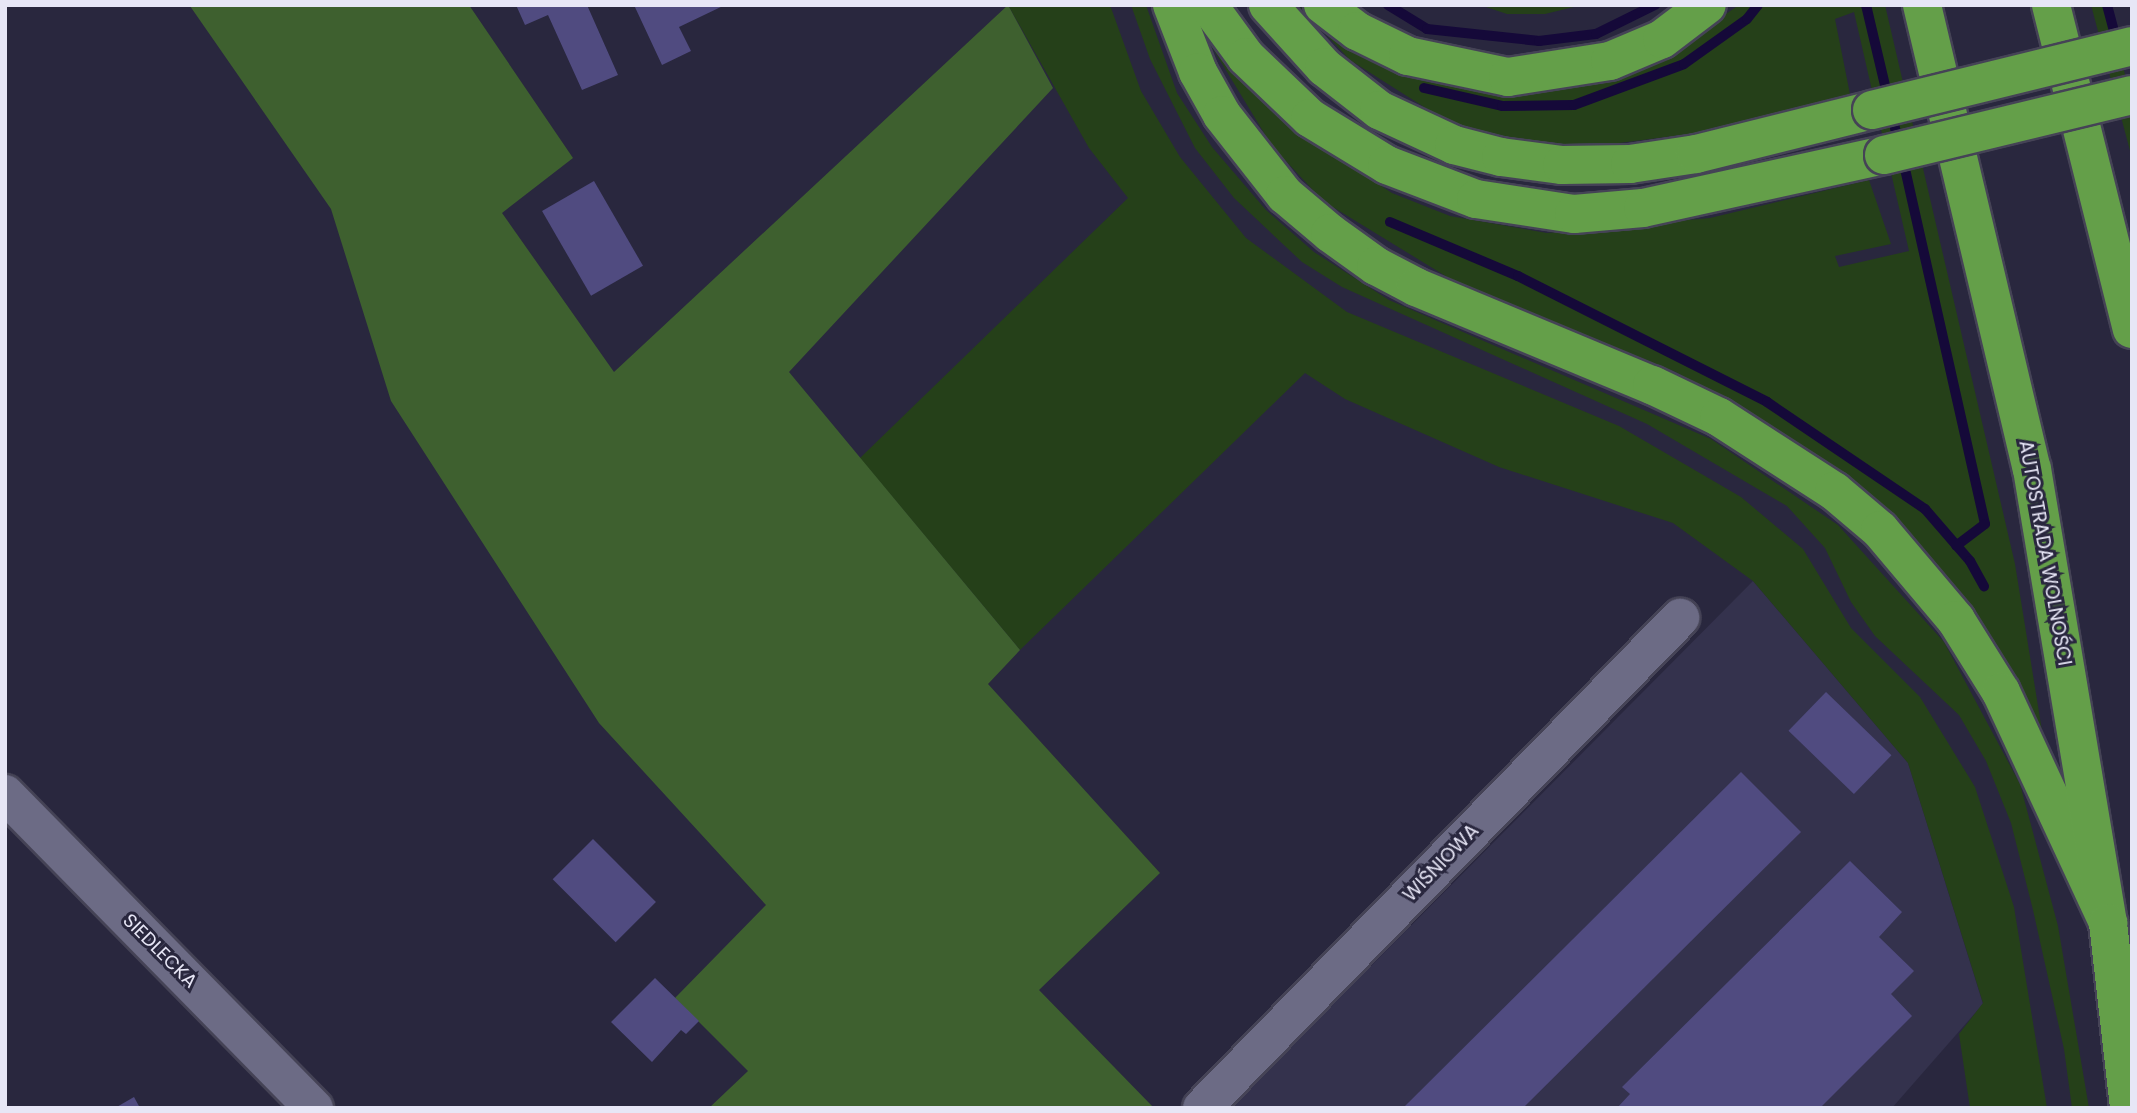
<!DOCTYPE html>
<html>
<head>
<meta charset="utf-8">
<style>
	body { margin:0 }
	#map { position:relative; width:2137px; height:1113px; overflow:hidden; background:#29273e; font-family:Poppins,sans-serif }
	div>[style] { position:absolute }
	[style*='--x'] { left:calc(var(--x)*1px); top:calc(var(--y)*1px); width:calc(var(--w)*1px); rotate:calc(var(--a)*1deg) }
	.built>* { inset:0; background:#34324d }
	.green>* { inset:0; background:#254019 }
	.forest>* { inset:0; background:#3e602f }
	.stream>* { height:10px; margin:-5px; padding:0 5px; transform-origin:5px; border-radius:5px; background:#150939 }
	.building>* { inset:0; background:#504b80; transform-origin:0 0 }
	.roads { filter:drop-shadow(2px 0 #454356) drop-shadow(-2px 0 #454356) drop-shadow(0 2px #454356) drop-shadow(0 -2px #454356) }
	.street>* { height:38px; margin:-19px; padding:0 19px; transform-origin:19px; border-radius:19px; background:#6c6b85 }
	.secondary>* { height:38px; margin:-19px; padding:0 19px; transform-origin:19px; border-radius:19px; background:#6c6b85 }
	.highway>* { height:38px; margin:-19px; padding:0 19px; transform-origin:19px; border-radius:19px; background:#649f49 }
	.bridges { filter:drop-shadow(2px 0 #454356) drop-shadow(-2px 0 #454356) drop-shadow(0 2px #454356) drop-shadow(0 -2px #454356) }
	.highway-bridge>* { height:38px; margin:-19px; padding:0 19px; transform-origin:19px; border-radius:19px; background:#649f49 }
	span { translate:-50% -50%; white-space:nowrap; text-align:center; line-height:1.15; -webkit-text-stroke:6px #29273e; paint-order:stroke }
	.street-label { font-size:19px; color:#e7e6f6 }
	.frame { position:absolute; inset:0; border:7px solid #e7e6f6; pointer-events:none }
</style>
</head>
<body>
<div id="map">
	<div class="built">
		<i style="clip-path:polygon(1753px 581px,1908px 763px,1983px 1004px,1892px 1108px,1230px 1108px)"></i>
	</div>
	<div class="green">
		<i style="clip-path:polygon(1008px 5px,1110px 5px,1141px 91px,1180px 157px,1246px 238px,1347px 312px,1619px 426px,1741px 497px,1803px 549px,1851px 628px,1920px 697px,1975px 787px,2014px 907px,2047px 1108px,1970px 1108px,1959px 1034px,1983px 1003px,1908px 763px,1753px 581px,1673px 523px,1499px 467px,1345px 399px,1305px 373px,1020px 650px,860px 458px,1128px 198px,1089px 148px)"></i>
		<i style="clip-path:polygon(1131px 5px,1146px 5px,1177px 93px,1212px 147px,1266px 210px,1314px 252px,1389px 300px,1711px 439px,1838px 525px,1944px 642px,2020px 784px,2058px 926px,2089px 1108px,2072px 1108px,2064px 1049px,2033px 910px,2011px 823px,1986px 761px,1959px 715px,1875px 636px,1851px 602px,1825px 548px,1787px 506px,1647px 424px,1342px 287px,1302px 262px,1234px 198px,1195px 148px,1150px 59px)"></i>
		<i style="clip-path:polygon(1298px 5px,1349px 46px,1435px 83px,1506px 91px,1583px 86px,1657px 61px,1739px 5px,1885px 5px,2015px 564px,2044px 743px,1965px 597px,1886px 511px,1773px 430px,1676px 372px,1457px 283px,1323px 201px,1272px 146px,1207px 39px,1300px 133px,1392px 193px,1450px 216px,1547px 233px,1710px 218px,1869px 180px,1891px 244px,1835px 256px,1839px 267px,1909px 251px,1854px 12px,1835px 19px,1850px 94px,1705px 132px,1619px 143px,1539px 145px,1451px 124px,1350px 60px)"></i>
		<i style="clip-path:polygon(1480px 5px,1582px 5px,1545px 14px,1507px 14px)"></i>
		<i style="clip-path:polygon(2091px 5px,2106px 5px,2132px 100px,2132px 158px)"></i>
	</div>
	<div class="forest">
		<i style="clip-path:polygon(469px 5px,573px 158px,502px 213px,614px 372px,1008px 5px,1053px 88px,789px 372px,1020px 650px,988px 684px,1160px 873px,1039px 990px,1154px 1108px,709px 1108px,748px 1071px,675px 998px,766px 905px,599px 723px,391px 401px,331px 209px,190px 6px)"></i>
	</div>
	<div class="stream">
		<i style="--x:1388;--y:5;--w:46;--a:31.6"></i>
		<i style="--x:1427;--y:29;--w:113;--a:6.1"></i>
		<i style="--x:1539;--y:41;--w:57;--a:-7"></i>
		<i style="--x:1596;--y:34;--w:66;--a:-26.2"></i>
		<i style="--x:1866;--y:5;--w:96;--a:76.7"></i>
		<i style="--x:2107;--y:5;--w:39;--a:75"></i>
		<i style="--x:1424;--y:88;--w:80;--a:13"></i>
		<i style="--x:1502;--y:106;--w:72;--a:-0.8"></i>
		<i style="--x:1574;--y:105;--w:117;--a:-20.4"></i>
		<i style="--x:1684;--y:64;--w:77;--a:-35.5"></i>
		<i style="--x:1747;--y:19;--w:18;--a:-52"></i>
		<i style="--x:1891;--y:112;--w:34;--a:76"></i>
		<i style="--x:1903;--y:160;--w:373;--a:77.3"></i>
		<i style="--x:1985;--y:524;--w:36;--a:143"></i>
		<i style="--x:1390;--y:222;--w:139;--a:22.9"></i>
		<i style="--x:1518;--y:276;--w:279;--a:26.8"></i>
		<i style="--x:1767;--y:402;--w:191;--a:34.1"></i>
		<i style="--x:1925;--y:509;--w:69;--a:49.1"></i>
		<i style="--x:1970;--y:561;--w:29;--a:61"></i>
	</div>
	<div class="building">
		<i style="clip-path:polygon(516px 5px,587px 5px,618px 75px,582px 90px,548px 15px,525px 25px)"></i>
		<i style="clip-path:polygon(634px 5px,725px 5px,679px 27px,691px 51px,662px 65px)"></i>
		<i style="left:594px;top:181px;width:98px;height:60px;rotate:60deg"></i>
		<i style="left:1826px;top:692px;width:91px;height:54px;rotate:44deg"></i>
		<i style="clip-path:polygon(1741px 772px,1801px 832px,1523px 1108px,1403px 1108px)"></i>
		<i style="left:593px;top:839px;width:89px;height:57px;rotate:45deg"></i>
		<i style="clip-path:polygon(1850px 861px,1902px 912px,1879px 937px,1914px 971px,1891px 994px,1912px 1016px,1820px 1108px,1617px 1108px,1630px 1094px,1622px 1087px)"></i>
		<i style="clip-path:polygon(655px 978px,699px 1021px,686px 1034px,681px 1030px,652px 1062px,611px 1022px)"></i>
		<i style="clip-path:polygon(134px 1097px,140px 1108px,115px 1108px)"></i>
	</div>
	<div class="roads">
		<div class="street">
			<i style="--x:1202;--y:1108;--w:685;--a:-45.71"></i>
		</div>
		<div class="secondary">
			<i style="--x:5;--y:794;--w:441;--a:45.5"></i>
		</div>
		<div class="highway">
			<i style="--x:1172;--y:5;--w:72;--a:68.8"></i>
			<i style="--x:1198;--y:72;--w:49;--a:60.8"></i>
			<i style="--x:1222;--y:115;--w:102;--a:51.8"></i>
			<i style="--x:1285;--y:195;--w:59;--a:40.2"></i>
			<i style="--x:1330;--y:233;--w:57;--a:35.7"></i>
			<i style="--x:1376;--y:266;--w:45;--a:27.7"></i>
			<i style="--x:1416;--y:287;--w:256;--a:22.6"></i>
			<i style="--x:1652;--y:385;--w:74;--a:25.5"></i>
			<i style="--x:1719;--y:417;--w:137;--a:32.8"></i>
			<i style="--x:1834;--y:491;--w:60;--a:40.3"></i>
			<i style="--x:1880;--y:530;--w:118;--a:49.8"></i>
			<i style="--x:1956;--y:620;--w:85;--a:58"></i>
			<i style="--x:2001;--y:692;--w:255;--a:65.1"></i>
			<i style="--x:1208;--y:5;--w:64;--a:53.8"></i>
			<i style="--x:1246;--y:57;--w:88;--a:43.6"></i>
			<i style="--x:1310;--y:118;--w:90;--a:31.4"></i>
			<i style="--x:1387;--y:165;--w:95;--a:20.9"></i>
			<i style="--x:1476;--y:199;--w:99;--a:8.7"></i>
			<i style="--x:1574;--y:214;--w:69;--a:-5"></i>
			<i style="--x:1643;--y:208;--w:247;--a:-12.4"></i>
			<i style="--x:1268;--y:5;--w:84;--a:47.9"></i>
			<i style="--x:1324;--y:67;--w:70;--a:38"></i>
			<i style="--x:1379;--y:110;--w:83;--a:25"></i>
			<i style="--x:1454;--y:145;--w:49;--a:14.3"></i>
			<i style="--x:1501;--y:157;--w:62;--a:7.5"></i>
			<i style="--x:1562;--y:165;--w:68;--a:-0.8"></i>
			<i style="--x:1630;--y:164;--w:67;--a:-8.6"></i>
			<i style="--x:1696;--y:154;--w:181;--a:-14"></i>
			<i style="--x:1323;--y:5;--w:43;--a:37.4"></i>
			<i style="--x:1357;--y:31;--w:57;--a:26.1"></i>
			<i style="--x:1408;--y:56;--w:102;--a:11.9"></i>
			<i style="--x:1508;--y:77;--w:103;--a:-8.9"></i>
			<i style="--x:1610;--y:61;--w:56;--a:-22.9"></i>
			<i style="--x:1662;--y:39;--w:56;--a:-37.1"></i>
			<i style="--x:1922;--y:5;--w:477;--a:76.7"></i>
			<i style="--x:2032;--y:469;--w:460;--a:80.5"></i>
			<i style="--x:2108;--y:923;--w:186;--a:83.5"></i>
			<i style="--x:2051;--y:5;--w:334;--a:76"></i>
		</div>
	</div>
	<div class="bridges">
		<div class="highway-bridge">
			<i style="--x:1872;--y:110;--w:268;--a:-13.8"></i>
			<i style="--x:1884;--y:155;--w:255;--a:-13.6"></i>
		</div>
	</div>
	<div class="street-label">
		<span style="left:2045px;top:553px;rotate:80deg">AUTOSTRADA WOLNOŚCI</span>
		<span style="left:1441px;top:863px;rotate:-46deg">WIŚNIOWA</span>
		<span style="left:160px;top:951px;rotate:45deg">SIEDLECKA</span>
	</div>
	<div class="frame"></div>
</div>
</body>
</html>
